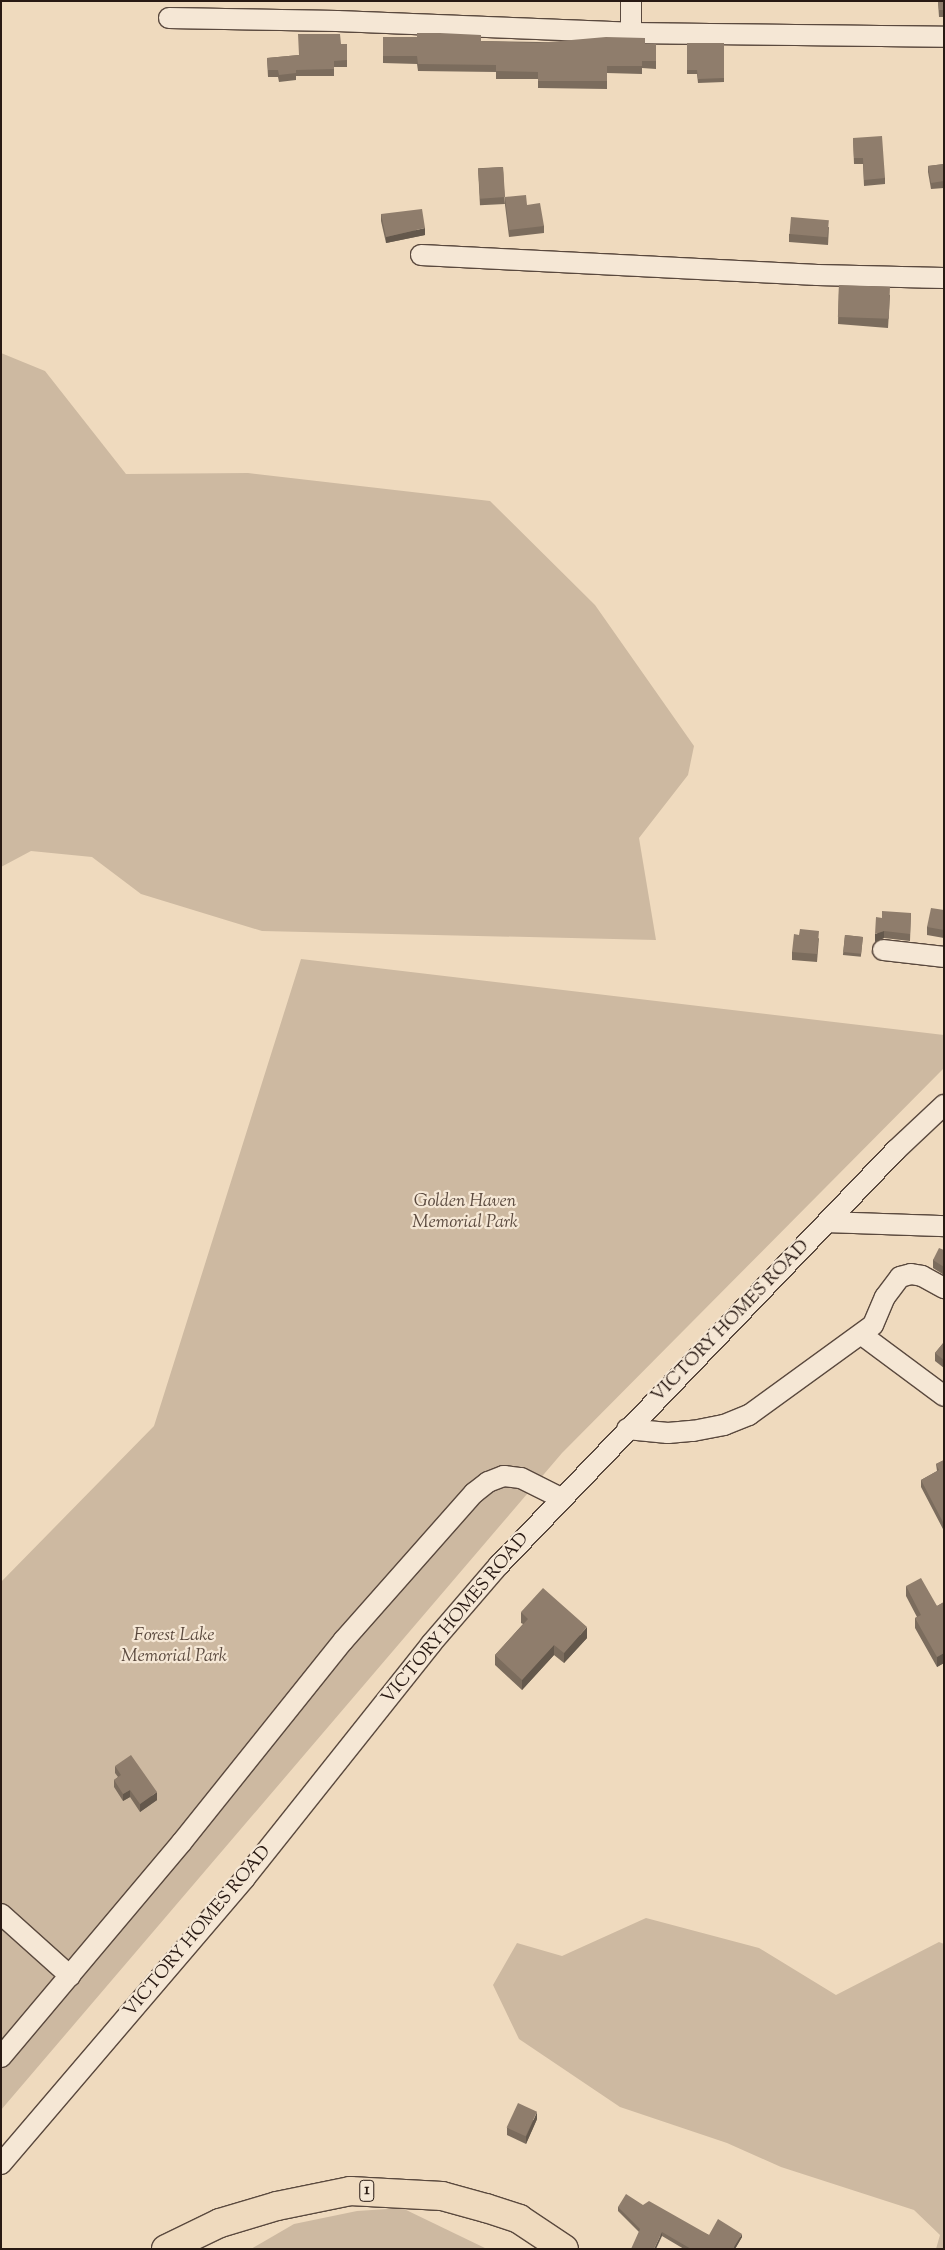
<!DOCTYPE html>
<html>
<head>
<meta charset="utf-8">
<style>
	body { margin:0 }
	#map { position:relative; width:945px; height:2250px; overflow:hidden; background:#efdabe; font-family:"Sorts Mill Goudy",serif }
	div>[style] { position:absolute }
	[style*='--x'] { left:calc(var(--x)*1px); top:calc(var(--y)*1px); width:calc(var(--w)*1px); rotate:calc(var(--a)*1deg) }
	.green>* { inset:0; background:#cdb9a1 }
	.roads { filter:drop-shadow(1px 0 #5a493e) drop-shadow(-1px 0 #5a493e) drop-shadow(0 1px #5a493e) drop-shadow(0 -1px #5a493e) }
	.minor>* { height:20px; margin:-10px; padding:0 10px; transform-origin:10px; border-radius:10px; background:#f5e7d5 }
	.highway>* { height:28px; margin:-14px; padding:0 14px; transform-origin:14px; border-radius:14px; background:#efdabe }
	.wall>* { inset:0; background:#7b6c5d; transform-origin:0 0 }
	.shaded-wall>* { inset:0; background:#64584c }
	.building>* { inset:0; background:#8f7d6c; transform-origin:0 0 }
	span { translate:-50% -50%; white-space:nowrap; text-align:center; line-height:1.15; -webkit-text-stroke:4.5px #f5e7d5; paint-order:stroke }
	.shield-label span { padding:1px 4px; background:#f5e7d5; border:1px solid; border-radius:4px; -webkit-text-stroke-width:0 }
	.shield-label { font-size:16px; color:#281913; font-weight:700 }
	.park-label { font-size:18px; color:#5a493e; font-style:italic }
	.street-label { font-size:18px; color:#281913 }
	.frame { position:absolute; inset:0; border:2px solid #281913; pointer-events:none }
</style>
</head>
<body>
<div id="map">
	<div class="green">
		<i style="clip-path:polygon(1px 353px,45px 371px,126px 474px,248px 473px,490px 501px,595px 605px,694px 746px,688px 775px,639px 838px,656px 940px,262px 931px,141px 894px,92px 857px,31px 851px,1px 867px)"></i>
		<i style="clip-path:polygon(301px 959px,944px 1035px,944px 1068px,562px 1453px,1px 2110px,1px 1582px,154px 1426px)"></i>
		<i style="clip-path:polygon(646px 1918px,759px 1948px,836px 1995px,939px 1942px,944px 1944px,944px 2249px,936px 2249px,940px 2235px,914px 2210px,781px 2167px,727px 2143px,620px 2107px,519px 2039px,493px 1985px,517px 1943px,562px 1956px)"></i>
		<i style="clip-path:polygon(402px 2208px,487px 2249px,251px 2249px,294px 2224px,357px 2211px)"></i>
	</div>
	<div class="roads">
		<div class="minor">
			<i style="--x:169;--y:18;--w:168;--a:1"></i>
			<i style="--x:337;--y:21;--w:294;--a:2.3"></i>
			<i style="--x:631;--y:33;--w:313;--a:0.7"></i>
			<i style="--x:631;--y:33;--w:32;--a:-90"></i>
			<i style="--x:421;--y:255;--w:397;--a:2.9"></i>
			<i style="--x:817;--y:275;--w:127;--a:1.4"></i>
			<i style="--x:883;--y:950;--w:61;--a:6.5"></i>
			<i style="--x:828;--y:1222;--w:116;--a:2"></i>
			<i style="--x:862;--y:1335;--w:102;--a:36.6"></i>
			<i style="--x:627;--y:1429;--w:41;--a:5.6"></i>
			<i style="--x:668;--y:1433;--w:25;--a:-5"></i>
			<i style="--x:693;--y:1431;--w:32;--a:-11"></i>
			<i style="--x:724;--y:1425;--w:27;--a:-22"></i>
			<i style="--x:749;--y:1415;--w:153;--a:-36"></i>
			<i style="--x:873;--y:1325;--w:30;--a:-67"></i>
			<i style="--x:885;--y:1297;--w:25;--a:-53"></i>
			<i style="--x:900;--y:1277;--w:11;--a:-15"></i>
			<i style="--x:911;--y:1274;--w:11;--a:10"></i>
			<i style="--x:922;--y:1276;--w:25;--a:29"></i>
			<i style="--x:1;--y:1914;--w:93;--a:41.9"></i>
			<i style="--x:1;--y:2057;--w:281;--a:-49.9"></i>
			<i style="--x:182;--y:1842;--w:258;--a:-51.3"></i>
			<i style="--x:343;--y:1641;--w:198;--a:-48.5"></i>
			<i style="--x:474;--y:1493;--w:18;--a:-38"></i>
			<i style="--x:488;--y:1482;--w:17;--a:-21"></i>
			<i style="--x:504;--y:1476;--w:17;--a:7"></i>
			<i style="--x:521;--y:1478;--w:45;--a:26.6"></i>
			<i style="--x:1;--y:2164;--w:376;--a:-49.5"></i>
			<i style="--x:245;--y:1878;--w:299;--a:-51.5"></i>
			<i style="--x:431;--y:1644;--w:104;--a:-49.3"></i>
			<i style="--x:499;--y:1565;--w:574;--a:-46.27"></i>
			<i style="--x:896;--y:1150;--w:66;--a:-43.2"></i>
		</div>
		<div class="highway">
			<i style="--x:166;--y:2249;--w:60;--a:-25.7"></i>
			<i style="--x:220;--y:2223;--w:59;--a:-16.6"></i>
			<i style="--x:277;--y:2206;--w:75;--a:-11.6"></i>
			<i style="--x:350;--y:2191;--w:92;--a:3.1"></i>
			<i style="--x:442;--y:2196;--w:46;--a:15.3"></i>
			<i style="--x:486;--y:2208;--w:35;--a:18"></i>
			<i style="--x:519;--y:2219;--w:54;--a:33.7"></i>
		</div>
	</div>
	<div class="wall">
		<i style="clip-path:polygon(938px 1px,944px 1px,944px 17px,939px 17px)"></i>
		<i style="clip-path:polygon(383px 37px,417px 37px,481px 41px,656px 44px,656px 69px,642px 68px,642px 74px,607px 73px,607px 89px,538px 88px,538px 79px,496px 79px,496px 72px,418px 71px,417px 64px,383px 63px)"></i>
		<i style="clip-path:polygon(687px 43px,724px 43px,724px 82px,698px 83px,697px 74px,687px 74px)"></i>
		<i style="clip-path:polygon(341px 44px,347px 44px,347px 67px,334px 67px,334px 76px,296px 76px,296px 80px,279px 82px,278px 77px,268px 77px,267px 58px,299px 55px)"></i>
		<i style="clip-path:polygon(853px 138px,885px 178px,885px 184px,864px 186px,863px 164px,854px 164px)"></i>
		<i style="clip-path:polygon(944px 164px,944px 188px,931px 189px,928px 172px,928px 166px)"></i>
		<i style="left:503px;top:167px;width:37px;height:25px;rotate:87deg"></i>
		<i style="clip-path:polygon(505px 197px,527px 205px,544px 226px,544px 233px,509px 237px,505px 205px)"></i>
		<i style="clip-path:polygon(381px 214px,425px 235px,386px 243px,381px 221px)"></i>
		<i style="clip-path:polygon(829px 227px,828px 245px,789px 242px,789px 234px)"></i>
		<i style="clip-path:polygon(839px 285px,890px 295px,888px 328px,838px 324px)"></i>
		<i style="clip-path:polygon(944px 910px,944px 938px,927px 935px,927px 927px)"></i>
		<i style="clip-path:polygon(911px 913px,910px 941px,884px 938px,875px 942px,882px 918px)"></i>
		<i style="left:845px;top:935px;width:18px;height:20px;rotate:6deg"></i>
		<i style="clip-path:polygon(819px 938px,817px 962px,792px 960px,792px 952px)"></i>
		<i style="clip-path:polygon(944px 1250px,944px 1275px,933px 1268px,933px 1260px)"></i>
		<i style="clip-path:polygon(944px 1342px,944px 1368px,935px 1361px,935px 1353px)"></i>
		<i style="clip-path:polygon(944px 1460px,944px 1531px,921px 1487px,921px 1480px,937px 1471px,936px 1464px)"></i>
		<i style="clip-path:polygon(906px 1586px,937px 1606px,944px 1602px,944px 1663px,937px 1667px,915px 1628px,915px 1618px,917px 1617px,906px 1596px)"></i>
		<i style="clip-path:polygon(521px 1612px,587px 1638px,564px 1663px,554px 1655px,522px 1690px,495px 1665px,495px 1655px,523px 1624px,521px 1623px)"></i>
		<i style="clip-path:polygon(115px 1766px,157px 1800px,140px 1812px,130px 1797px,123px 1801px,114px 1787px,114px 1780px,118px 1777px,115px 1773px)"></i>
		<i style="clip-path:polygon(537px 2119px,526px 2144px,507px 2135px,507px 2128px)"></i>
		<i style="clip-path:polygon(643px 2205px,709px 2235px,742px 2237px,735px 2249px,684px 2249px,662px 2236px,639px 2232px,618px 2211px,618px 2207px)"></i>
	</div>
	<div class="shaded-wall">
		<i style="clip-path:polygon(425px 228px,425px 235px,386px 243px,386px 237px)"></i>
		<i style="clip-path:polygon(884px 931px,884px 938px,875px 942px,875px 934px)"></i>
		<i style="clip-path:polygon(587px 1627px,587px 1638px,564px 1663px,564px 1653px)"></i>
		<i style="clip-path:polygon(554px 1645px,554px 1655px,522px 1690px,522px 1680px)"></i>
		<i style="clip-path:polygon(944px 1653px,944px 1663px,937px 1667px,937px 1657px)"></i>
		<i style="clip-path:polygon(130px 1790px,130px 1797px,123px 1801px,123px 1794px)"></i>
		<i style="clip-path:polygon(157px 1792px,157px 1800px,140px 1812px,140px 1804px)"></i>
		<i style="clip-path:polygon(537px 2112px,537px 2119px,526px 2144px,526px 2137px)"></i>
		<i style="clip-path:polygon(662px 2232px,662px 2236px,656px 2249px,654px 2249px)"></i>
		<i style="clip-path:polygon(742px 2234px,742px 2237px,735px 2249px,734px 2249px,734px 2247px)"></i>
	</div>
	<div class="building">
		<i style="clip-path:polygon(938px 1px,944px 1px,944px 10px,939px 10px)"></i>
		<i style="clip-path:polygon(417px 33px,440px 33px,481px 35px,481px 41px,537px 43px,606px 37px,645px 38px,645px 44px,656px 44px,656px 61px,642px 61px,642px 66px,607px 66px,607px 81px,538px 81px,538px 72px,496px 71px,496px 65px,418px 64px,417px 56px,383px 56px,383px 37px,417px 37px)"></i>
		<i style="clip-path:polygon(298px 34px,340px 34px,341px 44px,347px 44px,347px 60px,334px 61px,334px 69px,296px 70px,296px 73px,279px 75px,278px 70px,268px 70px,267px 58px,299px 55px)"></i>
		<i style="clip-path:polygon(687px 43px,724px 43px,724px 78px,698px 79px,697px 70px,687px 70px)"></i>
		<i style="clip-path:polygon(882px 136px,885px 178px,864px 180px,863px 158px,854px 158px,853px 138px)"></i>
		<i style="clip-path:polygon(944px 164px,944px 181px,931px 183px,928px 166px)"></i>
		<i style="left:503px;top:167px;width:30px;height:25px;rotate:86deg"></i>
		<i style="clip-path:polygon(526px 195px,527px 205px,540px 203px,544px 226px,509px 230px,505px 197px)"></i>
		<i style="clip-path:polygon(422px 209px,425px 228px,386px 237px,381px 214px)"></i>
		<i style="left:791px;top:217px;width:38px;height:17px;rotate:5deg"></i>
		<i style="left:839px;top:285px;width:51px;height:32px;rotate:2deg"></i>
		<i style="clip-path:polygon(931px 908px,944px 910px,944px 930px,927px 927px)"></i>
		<i style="clip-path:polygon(882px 911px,911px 913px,910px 934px,884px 931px,875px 934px,876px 917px,882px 918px)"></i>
		<i style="clip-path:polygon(800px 929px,819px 931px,817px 954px,792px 952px,794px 934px,799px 935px)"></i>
		<i style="left:845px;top:935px;width:18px;height:17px;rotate:6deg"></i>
		<i style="clip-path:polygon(939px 1248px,944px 1250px,944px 1267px,933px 1260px)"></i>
		<i style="clip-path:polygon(944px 1342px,944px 1360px,935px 1353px)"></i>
		<i style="clip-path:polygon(944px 1460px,944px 1524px,921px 1480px,939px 1470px,936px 1464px)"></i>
		<i style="clip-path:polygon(921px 1578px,937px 1606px,944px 1602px,944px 1653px,937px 1657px,915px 1618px,921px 1615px,906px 1586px)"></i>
		<i style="clip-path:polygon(543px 1588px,587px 1627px,564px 1653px,554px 1645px,522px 1680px,495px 1655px,528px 1619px,521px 1612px)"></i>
		<i style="clip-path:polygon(131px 1755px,157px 1792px,140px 1804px,130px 1790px,123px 1794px,114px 1780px,121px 1775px,115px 1766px)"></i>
		<i style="left:518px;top:2103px;width:21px;height:27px;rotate:25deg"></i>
		<i style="clip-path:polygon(626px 2194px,643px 2205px,649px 2201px,709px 2235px,718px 2219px,742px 2234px,734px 2247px,734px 2249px,691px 2249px,662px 2232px,654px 2249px,631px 2249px,640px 2229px,618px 2207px)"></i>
	</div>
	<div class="shield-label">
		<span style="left:367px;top:2191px">1</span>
	</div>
	<div class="park-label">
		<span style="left:465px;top:1213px">Golden Haven<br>Memorial Park</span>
		<span style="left:174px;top:1647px">Forest Lake<br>Memorial Park</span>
	</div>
	<div class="street-label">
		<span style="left:731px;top:1322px;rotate:-46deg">VICTORY HOMES ROAD</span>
		<span style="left:456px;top:1619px;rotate:-50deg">VICTORY HOMES ROAD</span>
		<span style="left:198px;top:1932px;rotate:-50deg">VICTORY HOMES ROAD</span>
	</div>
	<div class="frame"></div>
</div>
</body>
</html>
